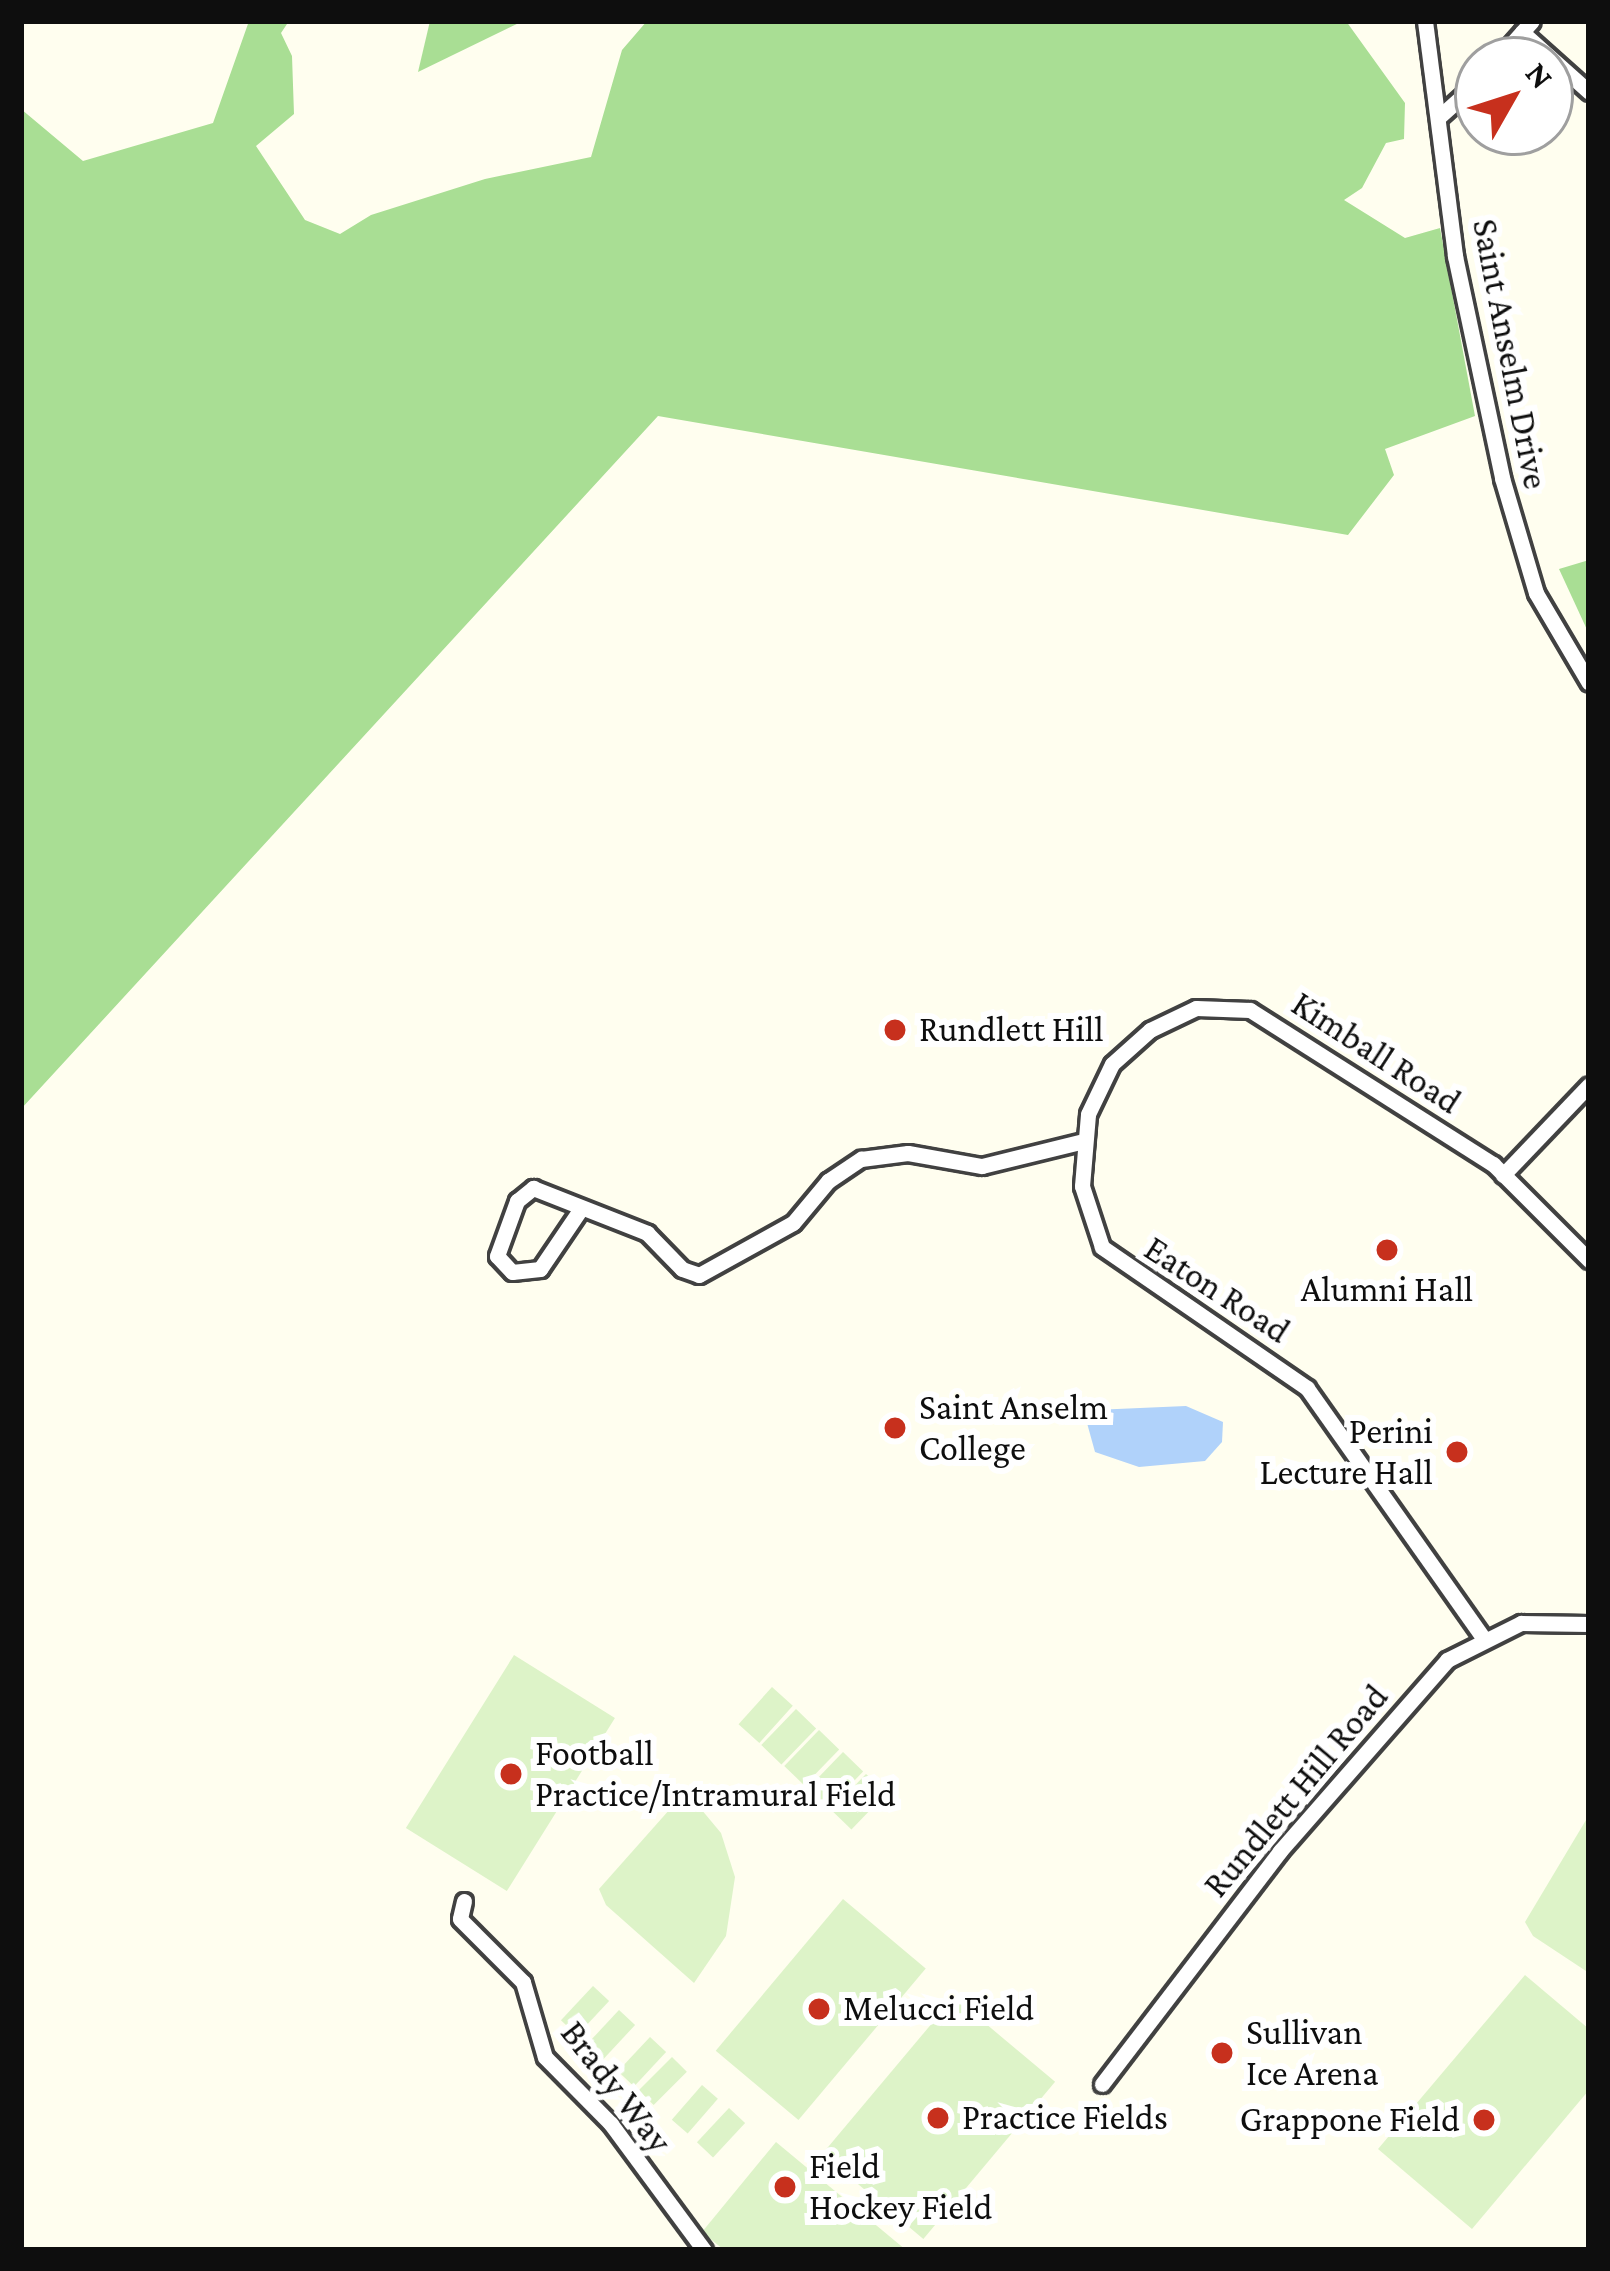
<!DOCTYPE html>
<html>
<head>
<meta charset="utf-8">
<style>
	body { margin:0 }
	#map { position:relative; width:1610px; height:2271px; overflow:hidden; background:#fffeef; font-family:"Crimson Pro",serif }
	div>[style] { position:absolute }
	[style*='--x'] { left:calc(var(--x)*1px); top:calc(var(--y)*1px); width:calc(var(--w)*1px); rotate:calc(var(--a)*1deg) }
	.forest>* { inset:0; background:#a9de94 }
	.pitch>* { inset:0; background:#ddf3c8; transform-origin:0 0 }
	.water>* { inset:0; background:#b0d2fa }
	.roads { filter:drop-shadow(3px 0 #414141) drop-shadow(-3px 0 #414141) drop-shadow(0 3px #414141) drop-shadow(0 -3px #414141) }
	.minor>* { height:15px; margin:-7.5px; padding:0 7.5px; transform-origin:7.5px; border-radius:7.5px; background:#fff }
	.dots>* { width:33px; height:33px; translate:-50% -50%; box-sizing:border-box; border:6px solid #fff; border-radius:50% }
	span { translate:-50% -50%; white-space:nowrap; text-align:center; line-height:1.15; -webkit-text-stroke:12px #fff; paint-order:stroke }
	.street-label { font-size:36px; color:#0e0e0e }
	.poi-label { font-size:36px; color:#0e0e0e }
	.left { translate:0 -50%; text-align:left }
	.right { translate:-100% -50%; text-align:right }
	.frame { position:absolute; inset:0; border:24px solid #0e0e0e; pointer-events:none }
	.north { position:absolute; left:1454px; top:36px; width:120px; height:120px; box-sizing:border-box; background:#fff; border:3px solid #9f9f9f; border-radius:50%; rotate:51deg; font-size:33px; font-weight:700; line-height:48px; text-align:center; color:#0e0e0e }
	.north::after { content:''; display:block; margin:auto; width:42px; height:54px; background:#c7301d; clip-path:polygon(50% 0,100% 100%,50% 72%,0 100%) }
</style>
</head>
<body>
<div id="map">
	<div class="forest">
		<i style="clip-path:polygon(249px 21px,289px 21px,281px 33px,292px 56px,294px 114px,256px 146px,305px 220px,340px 234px,371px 215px,485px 179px,591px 157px,622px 50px,647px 21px,1346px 21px,1405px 103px,1404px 139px,1386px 143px,1362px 188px,1344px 200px,1405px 238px,1440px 228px,1475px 416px,1385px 449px,1394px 475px,1348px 535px,658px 416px,21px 1109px,21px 109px,83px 161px,213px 123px)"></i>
		<i style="clip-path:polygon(430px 21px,523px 21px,418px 72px)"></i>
		<i style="clip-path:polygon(1589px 560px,1589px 634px,1559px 569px)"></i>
	</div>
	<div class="pitch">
		<i style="left:514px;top:1655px;width:119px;height:204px;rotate:32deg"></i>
		<i style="left:772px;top:1687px;width:28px;height:50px;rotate:42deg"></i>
		<i style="left:796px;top:1709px;width:28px;height:50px;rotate:44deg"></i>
		<i style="left:819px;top:1730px;width:28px;height:50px;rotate:44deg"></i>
		<i style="left:843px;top:1752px;width:28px;height:50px;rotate:44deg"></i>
		<i style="left:866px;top:1774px;width:28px;height:50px;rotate:44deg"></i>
		<i style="clip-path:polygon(686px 1791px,721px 1833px,735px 1877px,726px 1936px,694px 1983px,606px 1905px,599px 1889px)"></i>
		<i style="clip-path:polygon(1589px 1815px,1589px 1973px,1533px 1936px,1525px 1922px)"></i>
		<i style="left:843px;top:1899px;width:108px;height:198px;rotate:40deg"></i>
		<i style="clip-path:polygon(1525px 1975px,1589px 2029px,1589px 2090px,1472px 2229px,1378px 2149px)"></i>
		<i style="left:593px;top:1986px;width:22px;height:47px;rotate:43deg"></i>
		<i style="left:954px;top:1997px;width:132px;height:205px;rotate:40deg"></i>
		<i style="left:619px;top:2010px;width:22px;height:47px;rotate:43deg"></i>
		<i style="left:650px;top:2037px;width:22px;height:47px;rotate:43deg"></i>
		<i style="left:672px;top:2057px;width:21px;height:47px;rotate:45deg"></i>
		<i style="left:702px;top:2085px;width:21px;height:46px;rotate:41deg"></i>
		<i style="left:729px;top:2108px;width:22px;height:47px;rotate:43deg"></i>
		<i style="clip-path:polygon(776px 2142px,906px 2250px,724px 2250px,702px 2232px)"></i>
	</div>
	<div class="water">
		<i style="clip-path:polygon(1186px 1406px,1223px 1422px,1222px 1442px,1205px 1461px,1139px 1467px,1095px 1452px,1087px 1423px,1094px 1410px)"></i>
	</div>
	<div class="roads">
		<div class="minor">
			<i style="--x:1425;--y:21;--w:237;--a:82.7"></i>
			<i style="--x:1455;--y:256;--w:227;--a:78"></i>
			<i style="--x:1502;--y:478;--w:120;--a:73.5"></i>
			<i style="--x:1536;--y:593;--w:104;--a:59.5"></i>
			<i style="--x:1522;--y:32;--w:90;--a:41.8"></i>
			<i style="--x:1497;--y:60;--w:52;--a:-48.1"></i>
			<i style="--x:1439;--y:117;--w:52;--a:-41.9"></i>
			<i style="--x:1503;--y:1175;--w:124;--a:-46.3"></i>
			<i style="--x:580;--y:1210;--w:71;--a:124.1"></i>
			<i style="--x:540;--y:1269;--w:28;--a:174"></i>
			<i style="--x:512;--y:1272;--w:22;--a:-133"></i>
			<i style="--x:497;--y:1256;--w:59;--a:-70"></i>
			<i style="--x:517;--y:1201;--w:21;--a:-39"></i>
			<i style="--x:533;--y:1188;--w:123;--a:21.5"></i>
			<i style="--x:647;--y:1233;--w:50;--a:45.8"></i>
			<i style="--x:682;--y:1269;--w:18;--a:19"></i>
			<i style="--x:699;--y:1275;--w:107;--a:-29"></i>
			<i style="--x:793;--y:1223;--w:55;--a:-50.2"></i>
			<i style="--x:828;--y:1181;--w:40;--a:-34"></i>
			<i style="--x:861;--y:1159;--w:47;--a:-7.3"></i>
			<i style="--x:908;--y:1153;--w:75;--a:10"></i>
			<i style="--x:982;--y:1166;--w:101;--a:-13.8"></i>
			<i style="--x:1484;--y:1639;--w:307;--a:-125.2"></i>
			<i style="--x:1307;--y:1388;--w:249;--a:-145.5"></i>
			<i style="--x:1102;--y:1247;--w:64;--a:-108.2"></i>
			<i style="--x:1082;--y:1186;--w:72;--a:-85.2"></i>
			<i style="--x:1088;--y:1114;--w:55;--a:-64.4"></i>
			<i style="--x:1112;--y:1064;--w:51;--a:-41.8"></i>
			<i style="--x:1150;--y:1030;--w:51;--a:-25.6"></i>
			<i style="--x:1196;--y:1008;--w:54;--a:2.1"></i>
			<i style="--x:1250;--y:1010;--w:288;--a:32.4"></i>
			<i style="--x:1493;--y:1164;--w:136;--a:45"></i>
			<i style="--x:464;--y:1901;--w:18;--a:103"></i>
			<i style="--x:460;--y:1919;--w:89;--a:45"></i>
			<i style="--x:523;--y:1982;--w:78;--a:73.7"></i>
			<i style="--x:545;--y:2057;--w:94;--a:45.4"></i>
			<i style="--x:611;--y:2124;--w:157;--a:53.6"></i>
			<i style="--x:1102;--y:2084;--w:293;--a:-52.6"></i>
			<i style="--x:1280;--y:1851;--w:254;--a:-48.8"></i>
			<i style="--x:1447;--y:1660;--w:83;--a:-26.6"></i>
			<i style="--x:1521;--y:1623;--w:68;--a:0.8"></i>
		</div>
	</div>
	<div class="dots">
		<i style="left:895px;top:1030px;background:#c7301d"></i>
		<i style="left:1387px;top:1250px;background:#c7301d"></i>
		<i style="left:895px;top:1428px;background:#c7301d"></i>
		<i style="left:1457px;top:1452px;background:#c7301d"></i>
		<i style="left:511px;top:1774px;background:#c7301d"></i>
		<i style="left:819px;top:2009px;background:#c7301d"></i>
		<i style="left:1222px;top:2053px;background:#c7301d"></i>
		<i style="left:938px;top:2118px;background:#c7301d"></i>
		<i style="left:1484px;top:2120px;background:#c7301d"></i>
		<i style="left:785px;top:2187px;background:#c7301d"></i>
	</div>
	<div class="street-label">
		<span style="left:1510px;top:354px;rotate:79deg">Saint Anselm Drive</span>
		<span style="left:1376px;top:1053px;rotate:33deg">Kimball Road</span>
		<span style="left:1217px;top:1290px;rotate:33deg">Eaton Road</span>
		<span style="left:1296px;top:1791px;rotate:-50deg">Rundlett Hill Road</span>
		<span style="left:616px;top:2087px;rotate:52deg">Brady Way</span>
	</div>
	<div class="poi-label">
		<span class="left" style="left:919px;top:1030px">Rundlett Hill</span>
		<span style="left:1387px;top:1290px">Alumni Hall</span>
		<span class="left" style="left:919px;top:1428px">Saint Anselm<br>College</span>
		<span class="right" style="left:1433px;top:1452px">Perini<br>Lecture Hall</span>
		<span class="left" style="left:535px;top:1774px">Football<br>Practice/Intramural Field</span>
		<span class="left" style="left:843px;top:2009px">Melucci Field</span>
		<span class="left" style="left:1246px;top:2053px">Sullivan<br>Ice Arena</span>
		<span class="left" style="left:962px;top:2118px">Practice Fields</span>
		<span class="right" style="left:1460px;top:2120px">Grappone Field</span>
		<span class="left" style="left:809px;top:2187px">Field<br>Hockey Field</span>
	</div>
	<div class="frame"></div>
	<div class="north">N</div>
</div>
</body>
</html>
